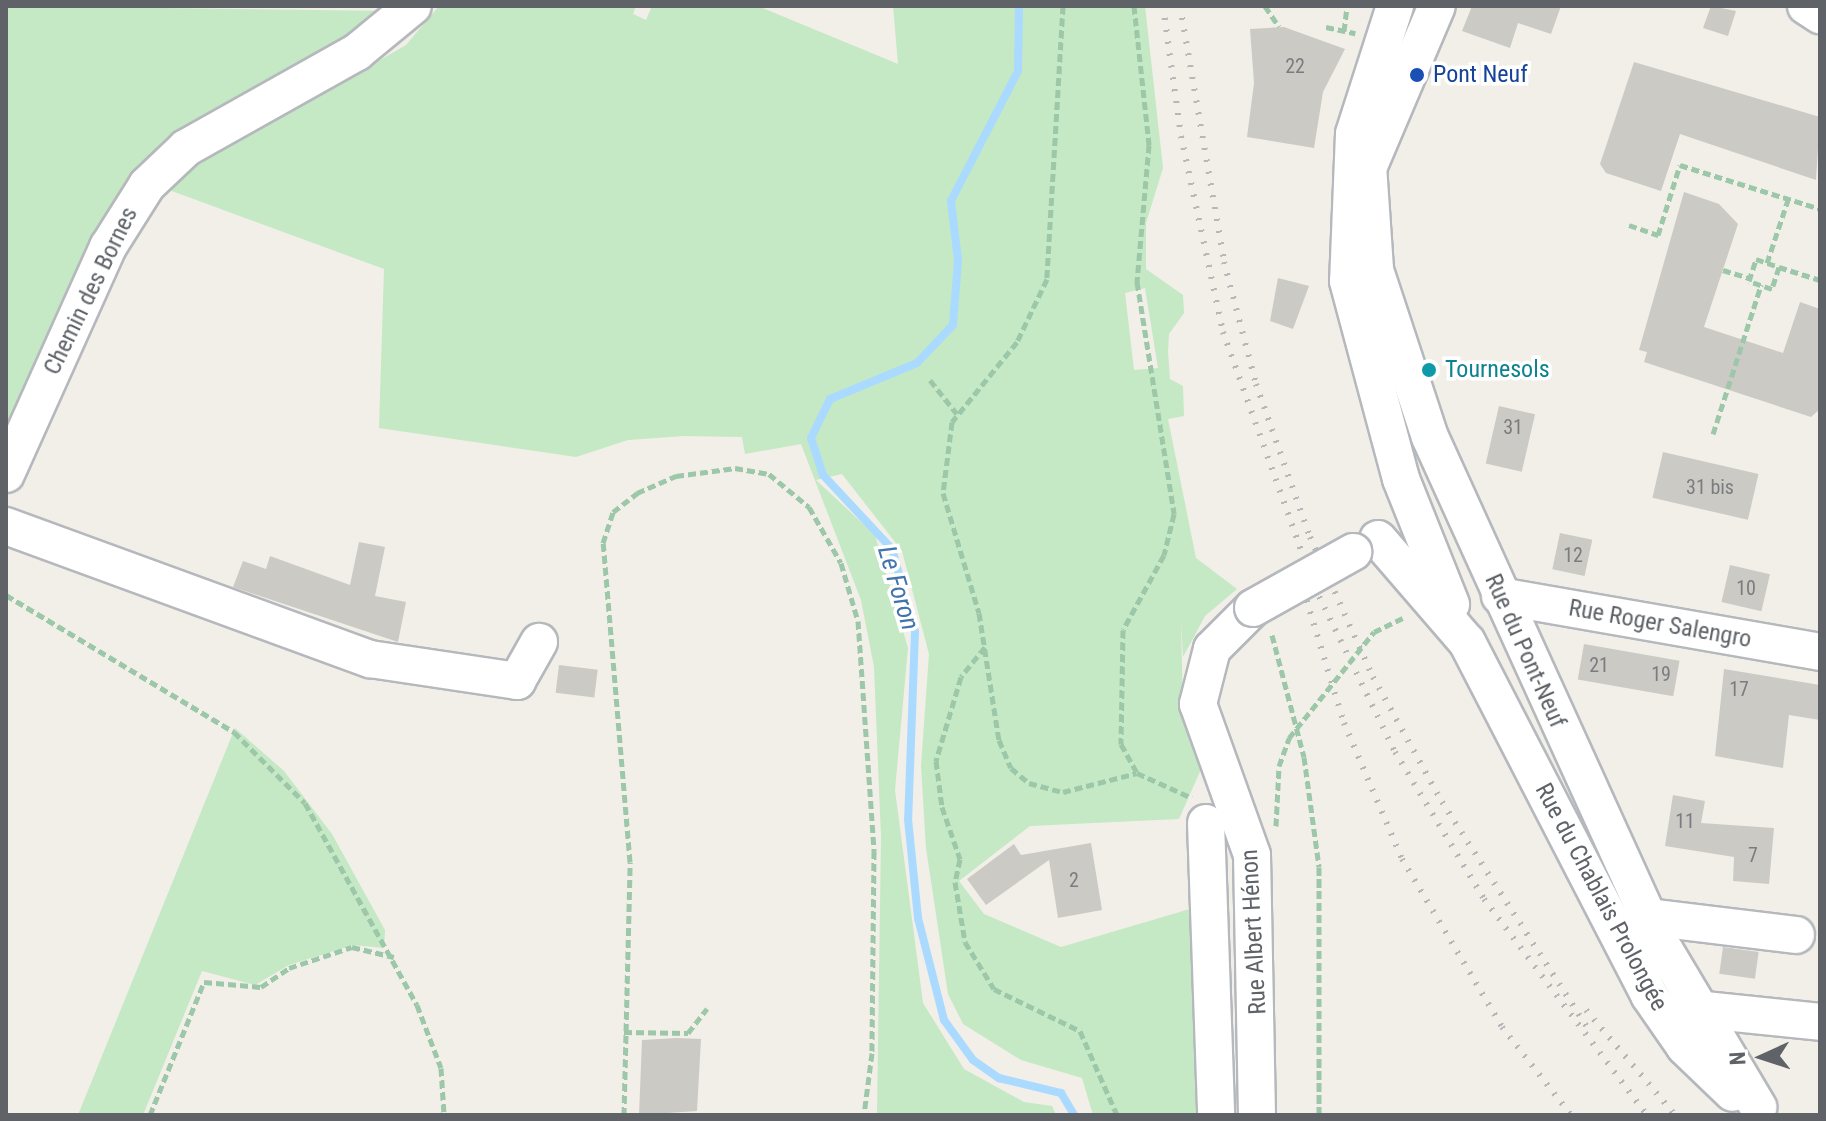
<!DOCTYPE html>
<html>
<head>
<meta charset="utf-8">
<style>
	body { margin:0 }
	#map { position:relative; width:1826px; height:1121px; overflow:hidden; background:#f1efe8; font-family:"Roboto Condensed",sans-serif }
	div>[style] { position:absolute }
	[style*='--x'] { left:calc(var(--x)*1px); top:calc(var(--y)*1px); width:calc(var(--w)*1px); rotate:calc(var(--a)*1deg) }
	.green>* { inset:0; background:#c5e8c5 }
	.stream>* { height:8px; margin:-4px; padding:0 4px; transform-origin:4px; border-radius:4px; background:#aadaff }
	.building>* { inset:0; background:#cccac5; transform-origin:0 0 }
	.path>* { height:5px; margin-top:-2.5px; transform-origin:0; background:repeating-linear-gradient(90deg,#9cc7a9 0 8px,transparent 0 12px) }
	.roads { filter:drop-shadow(2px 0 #b5b8bc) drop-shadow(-2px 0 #b5b8bc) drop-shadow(0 2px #b5b8bc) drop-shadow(0 -2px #b5b8bc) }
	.minor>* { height:36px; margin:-18px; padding:0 18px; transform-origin:18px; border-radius:18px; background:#fff }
	.rail>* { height:6px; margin-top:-3px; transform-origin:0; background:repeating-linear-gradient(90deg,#b6b7b8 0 2px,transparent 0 12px) }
	.path-bridge>* { height:5px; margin-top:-2.5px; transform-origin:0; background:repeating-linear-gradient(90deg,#9cc7a9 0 8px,transparent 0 12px) }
	.bridges { filter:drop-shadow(2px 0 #b5b8bc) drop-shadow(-2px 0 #b5b8bc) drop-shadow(0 2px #b5b8bc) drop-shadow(0 -2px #b5b8bc) }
	.minor-bridge>* { height:36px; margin:-18px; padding:0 18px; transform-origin:18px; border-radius:18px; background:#fff }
	.dots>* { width:22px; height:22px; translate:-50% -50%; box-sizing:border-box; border:4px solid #fff; border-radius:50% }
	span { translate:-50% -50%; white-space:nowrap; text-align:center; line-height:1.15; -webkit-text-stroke:7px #fff; paint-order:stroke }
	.number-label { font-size:20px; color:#7a7d7f }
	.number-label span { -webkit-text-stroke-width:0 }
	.transit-label { font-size:24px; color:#164399 }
	.left { translate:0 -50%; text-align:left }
	.street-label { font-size:24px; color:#5f6368 }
	.culture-label { font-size:24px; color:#0d838f }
	.water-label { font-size:26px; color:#4174aa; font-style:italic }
	.frame { position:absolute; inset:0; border:8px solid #5f6368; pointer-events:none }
	.north { position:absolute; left:1722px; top:1017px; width:80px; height:80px; -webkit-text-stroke:6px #fff; paint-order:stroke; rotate:267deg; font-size:22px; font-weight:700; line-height:32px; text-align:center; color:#5f6368 }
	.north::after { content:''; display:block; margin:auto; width:28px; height:36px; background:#5f6368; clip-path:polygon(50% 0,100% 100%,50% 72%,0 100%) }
</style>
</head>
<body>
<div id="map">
	<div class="green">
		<i style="clip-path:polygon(6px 6px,397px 11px,186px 134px,6px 451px)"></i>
		<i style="clip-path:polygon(evenodd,439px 6px,636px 6px,633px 14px,646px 20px,652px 6px,758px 6px,898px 64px,893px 6px,1145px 6px,1163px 168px,1146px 223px,1146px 269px,1183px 295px,1184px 313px,1169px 334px,1168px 352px,1170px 379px,1183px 386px,1184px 416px,1168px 419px,1196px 558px,1237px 589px,1205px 616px,1183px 657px,1181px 621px,1183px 714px,1202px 767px,1179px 819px,1030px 826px,959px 881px,984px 914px,1061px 947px,1200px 906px,1204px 1115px,1093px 1115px,1082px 1078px,1021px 1060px,963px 1024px,948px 994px,926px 848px,921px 766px,929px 654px,902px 551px,842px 474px,816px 480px,875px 535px,908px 648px,895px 790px,923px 1003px,964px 1069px,1024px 1102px,1052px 1106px,1056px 1115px,877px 1115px,881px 837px,874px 667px,861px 600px,801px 444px,745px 454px,742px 437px,684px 436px,628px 440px,576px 457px,379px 428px,384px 269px,161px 187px,227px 137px,285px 115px,406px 45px,439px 6px,1145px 288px,1158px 368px,1134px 370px,1125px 293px,1145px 288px)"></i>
		<i style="clip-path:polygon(235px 728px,284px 771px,332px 834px,385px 930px,384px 948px,353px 945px,289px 965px,255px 985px,202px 971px,143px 1115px,78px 1115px)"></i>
	</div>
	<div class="stream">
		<i style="--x:1019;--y:6;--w:65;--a:90.9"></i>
		<i style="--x:1018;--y:71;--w:146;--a:117.3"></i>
		<i style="--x:951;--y:201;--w:60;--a:83.3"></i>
		<i style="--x:958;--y:261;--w:64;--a:94.5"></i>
		<i style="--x:953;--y:325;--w:52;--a:133.5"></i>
		<i style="--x:917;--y:363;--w:94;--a:157.5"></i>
		<i style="--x:830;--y:399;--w:43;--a:116"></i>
		<i style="--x:811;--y:438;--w:39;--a:72"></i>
		<i style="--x:823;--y:475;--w:101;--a:47"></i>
		<i style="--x:892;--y:549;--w:86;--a:74.5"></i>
		<i style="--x:915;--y:632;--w:187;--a:92.1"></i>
		<i style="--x:908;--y:819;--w:100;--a:84.2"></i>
		<i style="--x:918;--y:918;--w:105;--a:75.7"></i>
		<i style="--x:944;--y:1020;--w:49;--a:54.1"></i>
		<i style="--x:973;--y:1060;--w:32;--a:35"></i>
		<i style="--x:999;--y:1078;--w:64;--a:13.6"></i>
		<i style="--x:1061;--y:1093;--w:26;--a:59"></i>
	</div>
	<div class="building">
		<i style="clip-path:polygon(1472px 6px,1561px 6px,1551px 34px,1518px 23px,1510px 48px,1462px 31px)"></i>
		<i style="clip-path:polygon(1711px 6px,1736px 11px,1728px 36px,1703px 28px)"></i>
		<i style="clip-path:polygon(1284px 27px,1345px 49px,1323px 92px,1314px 148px,1247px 137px,1254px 83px,1250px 29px)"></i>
		<i style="clip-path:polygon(1634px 62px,1820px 117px,1816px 180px,1680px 134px,1661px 191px,1606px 173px,1600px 164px)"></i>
		<i style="clip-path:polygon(1684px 192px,1719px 204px,1738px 224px,1704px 327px,1783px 353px,1800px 302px,1820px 309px,1820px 409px,1811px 417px,1644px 362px,1647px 352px,1639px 350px)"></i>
		<i style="clip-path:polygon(1278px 278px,1309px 286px,1293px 329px,1270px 321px)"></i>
		<i style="left:1499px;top:406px;width:37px;height:59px;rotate:13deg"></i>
		<i style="left:1663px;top:452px;width:98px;height:47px;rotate:13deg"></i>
		<i style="left:1560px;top:533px;width:33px;height:37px;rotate:12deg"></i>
		<i style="clip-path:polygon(359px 542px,385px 547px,375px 596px,406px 602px,398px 642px,233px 587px,243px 561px,266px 569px,270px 556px,350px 585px)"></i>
		<i style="left:1730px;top:565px;width:41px;height:38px;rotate:13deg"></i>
		<i style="left:1584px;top:644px;width:97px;height:36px;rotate:10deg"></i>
		<i style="left:559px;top:665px;width:39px;height:28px;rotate:7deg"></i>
		<i style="clip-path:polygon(1724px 669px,1820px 685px,1820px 720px,1789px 715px,1783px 768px,1715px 756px)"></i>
		<i style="clip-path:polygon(1673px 795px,1705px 801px,1701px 823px,1774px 828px,1769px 884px,1733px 881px,1734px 857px,1665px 846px)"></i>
		<i style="clip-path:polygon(1091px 843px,1102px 910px,1058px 918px,1049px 860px,986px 905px,967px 879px,1014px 844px,1021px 855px)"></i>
		<i style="left:1723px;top:947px;width:36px;height:27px;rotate:8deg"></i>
		<i style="clip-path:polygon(677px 1038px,701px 1039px,697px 1111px,639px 1115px,642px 1040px)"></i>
	</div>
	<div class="path">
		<i style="--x:1063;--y:6;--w:273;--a:93.4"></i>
		<i style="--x:1047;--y:279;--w:70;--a:115.5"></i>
		<i style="--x:1017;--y:342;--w:103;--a:129.1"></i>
		<i style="--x:952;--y:422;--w:72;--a:97.2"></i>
		<i style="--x:943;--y:493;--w:125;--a:73.3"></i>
		<i style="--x:979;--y:613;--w:129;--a:81.1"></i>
		<i style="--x:999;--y:740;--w:30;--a:67"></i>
		<i style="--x:1011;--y:768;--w:23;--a:40"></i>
		<i style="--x:1029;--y:783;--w:35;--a:15"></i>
		<i style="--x:1063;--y:792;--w:76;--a:-14.4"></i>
		<i style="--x:1134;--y:6;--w:140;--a:83.8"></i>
		<i style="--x:1149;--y:145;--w:138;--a:95"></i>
		<i style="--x:1137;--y:282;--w:235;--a:80.9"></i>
		<i style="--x:1174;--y:514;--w:42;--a:103.7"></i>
		<i style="--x:1164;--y:555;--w:85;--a:118.7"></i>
		<i style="--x:1123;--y:630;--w:114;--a:91"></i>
		<i style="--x:1121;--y:744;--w:33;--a:61"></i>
		<i style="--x:1137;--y:773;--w:60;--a:24.4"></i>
		<i style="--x:1265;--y:6;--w:25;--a:56"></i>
		<i style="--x:1326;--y:27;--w:30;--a:12"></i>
		<i style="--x:1344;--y:31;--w:25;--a:-83"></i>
		<i style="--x:1629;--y:225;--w:31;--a:19"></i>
		<i style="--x:1658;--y:235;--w:73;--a:-72.6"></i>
		<i style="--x:1680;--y:165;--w:147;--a:17.4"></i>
		<i style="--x:1756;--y:259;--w:24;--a:19"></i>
		<i style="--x:1779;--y:267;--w:23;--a:108"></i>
		<i style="--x:1772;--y:289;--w:24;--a:-161"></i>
		<i style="--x:1749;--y:281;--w:23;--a:-72"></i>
		<i style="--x:1767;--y:263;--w:66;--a:-71.6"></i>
		<i style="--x:1779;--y:267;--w:43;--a:17.6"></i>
		<i style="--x:1723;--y:270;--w:28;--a:17"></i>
		<i style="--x:930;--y:380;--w:43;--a:51.5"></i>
		<i style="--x:1713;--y:434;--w:157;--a:-72.1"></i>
		<i style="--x:6;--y:595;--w:266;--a:31"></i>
		<i style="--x:234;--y:732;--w:100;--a:45"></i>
		<i style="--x:305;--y:803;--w:231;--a:61"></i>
		<i style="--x:417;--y:1005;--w:67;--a:69.1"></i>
		<i style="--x:441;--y:1068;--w:47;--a:86.3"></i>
		<i style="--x:1374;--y:632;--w:32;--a:-26"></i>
		<i style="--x:1272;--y:635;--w:126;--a:75.3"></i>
		<i style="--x:1304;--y:757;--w:111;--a:82.2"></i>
		<i style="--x:1319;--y:867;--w:248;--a:90"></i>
		<i style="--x:985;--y:647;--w:38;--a:129"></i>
		<i style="--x:961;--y:677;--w:88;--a:106.6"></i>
		<i style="--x:936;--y:761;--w:46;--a:82.6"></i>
		<i style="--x:942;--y:807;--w:55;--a:70.9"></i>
		<i style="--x:960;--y:859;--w:24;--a:102"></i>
		<i style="--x:955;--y:882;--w:61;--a:80.5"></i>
		<i style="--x:965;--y:942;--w:55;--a:58.3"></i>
		<i style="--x:994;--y:989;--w:96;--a:26"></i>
		<i style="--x:1080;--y:1031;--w:92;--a:66.2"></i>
		<i style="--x:1276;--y:826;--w:60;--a:-87.1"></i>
		<i style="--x:1279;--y:766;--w:30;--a:-70"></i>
		<i style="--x:624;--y:1032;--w:64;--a:0.9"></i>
		<i style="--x:688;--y:1033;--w:31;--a:-52"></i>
		<i style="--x:150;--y:1115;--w:144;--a:-67.9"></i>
		<i style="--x:204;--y:982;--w:57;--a:5"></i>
		<i style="--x:261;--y:987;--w:34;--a:-34"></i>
		<i style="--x:289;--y:968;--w:66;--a:-18.4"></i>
		<i style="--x:352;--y:947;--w:43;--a:13.4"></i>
		<i style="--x:624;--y:1115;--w:253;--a:-88.6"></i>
		<i style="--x:630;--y:862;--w:320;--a:-94.8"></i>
		<i style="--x:603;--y:543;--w:33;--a:-72"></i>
		<i style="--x:613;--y:512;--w:31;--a:-38"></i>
		<i style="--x:637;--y:493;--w:43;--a:-23.6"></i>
		<i style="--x:676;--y:476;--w:60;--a:-7.7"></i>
		<i style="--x:735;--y:468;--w:35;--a:10"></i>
		<i style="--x:769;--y:474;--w:52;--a:39.5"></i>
		<i style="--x:809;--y:507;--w:64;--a:60.3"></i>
		<i style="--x:841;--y:563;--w:60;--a:73.7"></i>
		<i style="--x:858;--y:621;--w:231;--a:86"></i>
		<i style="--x:874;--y:851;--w:202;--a:90.6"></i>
		<i style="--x:872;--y:1053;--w:63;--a:97.4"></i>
	</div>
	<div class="roads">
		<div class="minor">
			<i style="--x:1395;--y:6;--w:134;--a:107.8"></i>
			<i style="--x:1354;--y:134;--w:147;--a:92.3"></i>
			<i style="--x:1348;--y:281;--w:205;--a:75"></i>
			<i style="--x:1401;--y:479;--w:135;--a:68.2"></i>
			<i style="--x:1806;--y:6;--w:17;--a:33"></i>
			<i style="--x:1368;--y:166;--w:104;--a:86.1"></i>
			<i style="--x:1375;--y:270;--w:176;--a:71.8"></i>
			<i style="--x:1430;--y:437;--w:551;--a:65.57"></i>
			<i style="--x:1658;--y:939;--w:196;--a:59.2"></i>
			<i style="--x:1366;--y:173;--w:181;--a:-67"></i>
			<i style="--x:6;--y:474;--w:249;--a:-65.8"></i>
			<i style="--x:108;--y:247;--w:73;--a:-57.8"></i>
			<i style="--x:147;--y:185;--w:54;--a:-43.5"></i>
			<i style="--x:186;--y:148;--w:196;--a:-29.3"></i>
			<i style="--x:357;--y:52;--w:72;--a:-39.4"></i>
			<i style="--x:6;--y:526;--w:388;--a:20.1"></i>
			<i style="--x:370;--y:659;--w:149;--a:8.5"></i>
			<i style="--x:517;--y:681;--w:45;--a:-60.6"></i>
			<i style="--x:1378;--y:539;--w:136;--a:49.2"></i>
			<i style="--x:1467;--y:642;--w:397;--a:62.7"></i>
			<i style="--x:1649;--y:995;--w:63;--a:55.3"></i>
			<i style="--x:1685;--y:1047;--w:66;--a:43.8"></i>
			<i style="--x:1500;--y:596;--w:325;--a:9.9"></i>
			<i style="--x:1253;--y:608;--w:58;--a:135"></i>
			<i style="--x:1212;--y:649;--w:57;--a:104.3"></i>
			<i style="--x:1198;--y:704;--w:160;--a:70.3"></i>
			<i style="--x:1252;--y:855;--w:260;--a:88.9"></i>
			<i style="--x:1206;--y:823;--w:292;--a:88"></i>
			<i style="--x:1648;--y:917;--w:149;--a:6.9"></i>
			<i style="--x:1695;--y:1009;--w:126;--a:5.9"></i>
		</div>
	</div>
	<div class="rail">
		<i style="--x:1163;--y:6;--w:131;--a:82.1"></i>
		<i style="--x:1181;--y:136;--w:200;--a:77.9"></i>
		<i style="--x:1223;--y:332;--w:270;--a:70.3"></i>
		<i style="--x:1314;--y:586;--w:185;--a:64"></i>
		<i style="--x:1395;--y:752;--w:172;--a:58.8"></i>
		<i style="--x:1484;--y:899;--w:271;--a:53"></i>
		<i style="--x:1180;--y:6;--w:260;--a:80.2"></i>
		<i style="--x:1224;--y:262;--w:126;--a:75.3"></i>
		<i style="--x:1256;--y:384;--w:162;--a:70.6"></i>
		<i style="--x:1310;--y:537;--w:154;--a:65.8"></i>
		<i style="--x:1373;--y:677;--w:143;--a:61.1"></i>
		<i style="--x:1442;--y:802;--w:268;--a:57.2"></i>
		<i style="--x:1296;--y:566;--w:164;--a:73"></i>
		<i style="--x:1344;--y:723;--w:148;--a:66.9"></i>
		<i style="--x:1402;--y:859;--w:196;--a:59.2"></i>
		<i style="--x:1502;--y:1027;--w:112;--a:51.9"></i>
		<i style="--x:1586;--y:1010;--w:138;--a:49.7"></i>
	</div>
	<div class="path-bridge">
		<i style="--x:1289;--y:738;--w:136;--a:-51.3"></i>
	</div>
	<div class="bridges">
		<div class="minor-bridge">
			<i style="--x:1253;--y:608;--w:115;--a:-29.2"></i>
		</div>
	</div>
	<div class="dots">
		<i style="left:1417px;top:75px;background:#1a4fb4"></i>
		<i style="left:1429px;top:370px;background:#0f9aa8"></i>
	</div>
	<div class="number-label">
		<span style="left:1295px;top:66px">22</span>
		<span style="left:1513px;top:427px">31</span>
		<span style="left:1710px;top:487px">31 bis</span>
		<span style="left:1573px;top:555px">12</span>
		<span style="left:1746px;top:588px">10</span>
		<span style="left:1599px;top:665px">21</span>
		<span style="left:1661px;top:674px">19</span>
		<span style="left:1739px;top:689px">17</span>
		<span style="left:1685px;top:821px">11</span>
		<span style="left:1753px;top:855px">7</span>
		<span style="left:1074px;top:880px">2</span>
	</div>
	<div class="transit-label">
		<span class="left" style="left:1433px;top:75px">Pont Neuf</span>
	</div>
	<div class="street-label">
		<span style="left:91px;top:291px;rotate:-64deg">Chemin des Bornes</span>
		<span style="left:1660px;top:624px;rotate:10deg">Rue Roger Salengro</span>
		<span style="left:1525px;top:651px;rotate:66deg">Rue du Pont-Neuf</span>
		<span style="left:1601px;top:897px;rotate:62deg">Rue du Chablais Prolongée</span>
		<span style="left:1254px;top:932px;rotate:-93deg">Rue Albert Hénon</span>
	</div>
	<div class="culture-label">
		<span class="left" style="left:1445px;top:370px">Tournesols</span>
	</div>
	<div class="water-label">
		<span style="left:898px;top:588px;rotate:73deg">Le Foron</span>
	</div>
	<div class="frame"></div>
	<div class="north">N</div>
</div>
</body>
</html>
